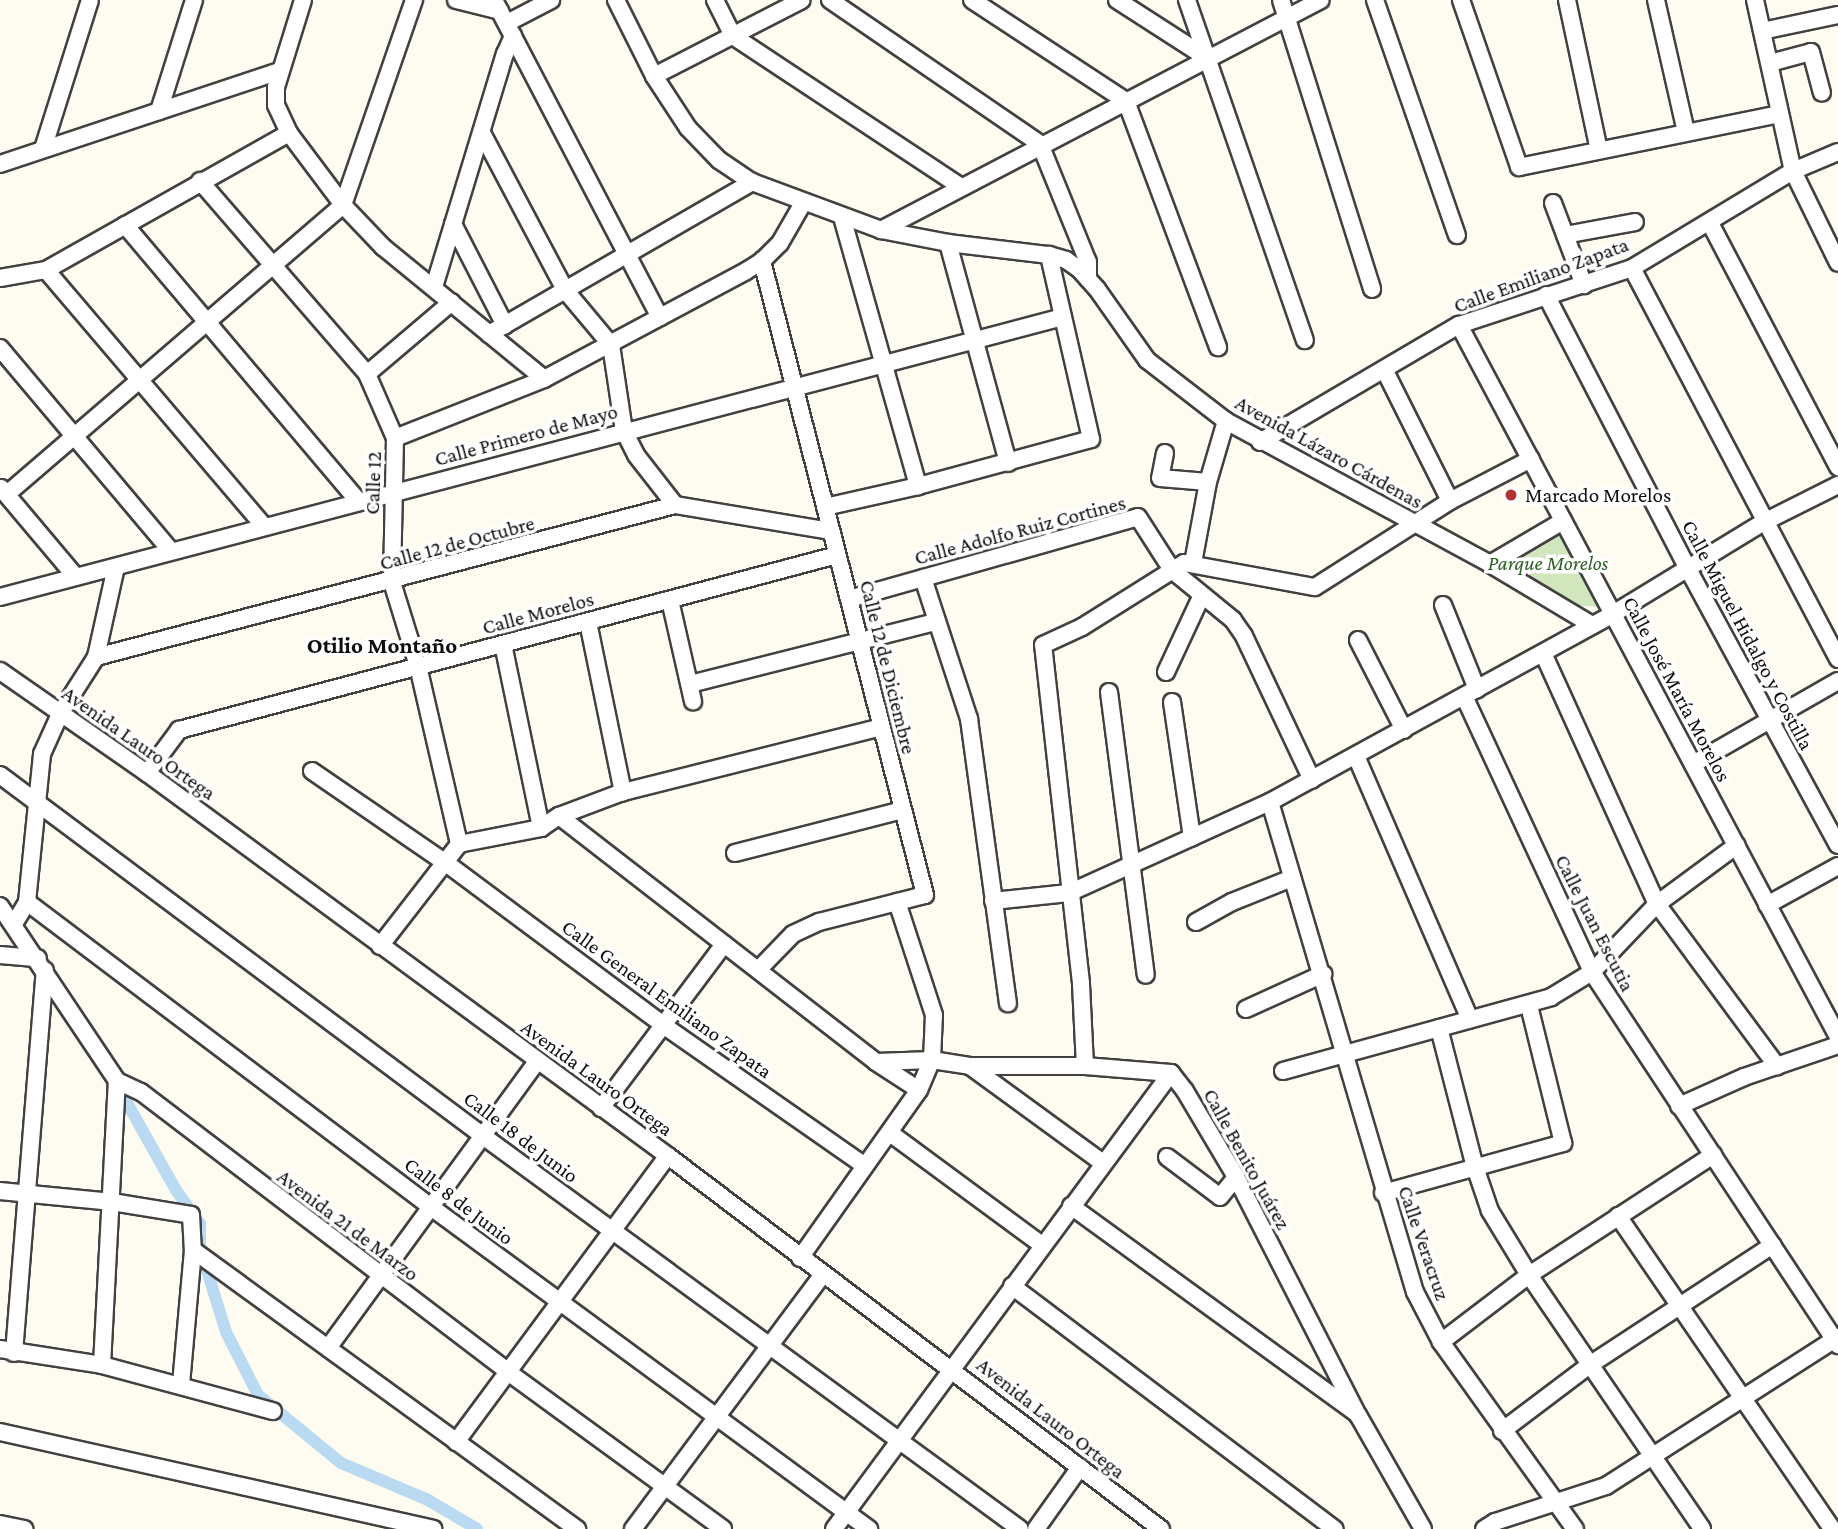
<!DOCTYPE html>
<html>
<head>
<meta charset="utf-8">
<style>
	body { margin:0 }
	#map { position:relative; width:1838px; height:1529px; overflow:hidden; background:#fefcf1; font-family:"Crimson Pro",serif }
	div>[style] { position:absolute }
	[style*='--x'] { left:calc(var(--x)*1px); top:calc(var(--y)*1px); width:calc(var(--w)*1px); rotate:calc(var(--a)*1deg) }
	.green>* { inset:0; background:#d1e6bd }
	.canal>* { height:12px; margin:-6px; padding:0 6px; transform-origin:6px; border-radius:6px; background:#badaf1 }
	.roads { filter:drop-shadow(2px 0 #414141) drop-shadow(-2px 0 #414141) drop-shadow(0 2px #414141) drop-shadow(0 -2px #414141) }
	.minor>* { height:16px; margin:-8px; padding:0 8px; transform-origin:8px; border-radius:8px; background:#fff }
	.dots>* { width:19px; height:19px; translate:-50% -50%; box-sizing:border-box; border:4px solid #fff; border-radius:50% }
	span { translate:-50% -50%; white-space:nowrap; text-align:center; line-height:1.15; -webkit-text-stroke:7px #fff; paint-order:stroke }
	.street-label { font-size:21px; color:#0e0e0e }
	.poi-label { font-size:21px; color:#0e0e0e }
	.left { translate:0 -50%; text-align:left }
	.park-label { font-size:21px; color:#2e6124; font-style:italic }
	.neighbourhood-label { font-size:23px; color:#0e0e0e; font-weight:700 }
</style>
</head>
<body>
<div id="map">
	<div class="green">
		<i style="clip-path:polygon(1558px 530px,1599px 607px,1571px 605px,1503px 562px)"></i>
	</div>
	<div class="canal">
		<i style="--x:126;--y:1101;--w:102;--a:60.7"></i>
		<i style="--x:176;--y:1190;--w:42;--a:54.8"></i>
		<i style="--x:200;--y:1224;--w:24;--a:90"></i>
		<i style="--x:200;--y:1248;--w:88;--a:72.8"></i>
		<i style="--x:226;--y:1332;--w:71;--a:63.1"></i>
		<i style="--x:258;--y:1395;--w:107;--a:39.3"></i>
		<i style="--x:341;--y:1463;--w:95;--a:23"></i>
		<i style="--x:428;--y:1500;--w:57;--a:30.6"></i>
	</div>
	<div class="roads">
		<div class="minor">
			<i style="--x:303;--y:0;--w:91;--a:107.2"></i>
			<i style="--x:276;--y:87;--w:18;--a:90"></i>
			<i style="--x:276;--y:105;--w:31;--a:65"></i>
			<i style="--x:289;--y:133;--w:90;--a:53.1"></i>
			<i style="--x:343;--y:205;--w:58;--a:46.4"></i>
			<i style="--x:383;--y:247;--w:208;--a:39.3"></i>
			<i style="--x:456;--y:0;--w:45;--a:14"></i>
			<i style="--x:494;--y:0;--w:358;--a:62.4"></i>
			<i style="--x:616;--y:0;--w:85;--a:63.4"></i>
			<i style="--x:654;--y:76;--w:62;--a:56.8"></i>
			<i style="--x:688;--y:128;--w:45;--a:45.9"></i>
			<i style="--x:719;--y:160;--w:40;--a:34"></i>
			<i style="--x:752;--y:182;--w:138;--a:20.4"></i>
			<i style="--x:881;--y:230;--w:68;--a:11"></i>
			<i style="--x:948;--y:243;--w:102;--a:6.8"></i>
			<i style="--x:1049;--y:255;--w:18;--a:16"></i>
			<i style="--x:1066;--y:260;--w:16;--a:35"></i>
			<i style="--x:1079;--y:269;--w:27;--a:48"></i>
			<i style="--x:1097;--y:289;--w:87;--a:54.8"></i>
			<i style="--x:1147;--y:360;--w:100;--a:37.7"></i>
			<i style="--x:1226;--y:421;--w:300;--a:28.4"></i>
			<i style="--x:1490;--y:564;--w:119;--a:30.9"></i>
			<i style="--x:715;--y:0;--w:40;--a:63.4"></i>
			<i style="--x:733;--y:36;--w:273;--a:33.5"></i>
			<i style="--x:830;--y:0;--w:255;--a:34.4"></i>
			<i style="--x:1040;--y:144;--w:127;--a:67.9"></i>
			<i style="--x:1088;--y:262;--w:17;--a:90"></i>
			<i style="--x:972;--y:0;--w:184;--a:33.3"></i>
			<i style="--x:1126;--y:101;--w:263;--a:69.5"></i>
			<i style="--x:1117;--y:0;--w:103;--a:32.8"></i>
			<i style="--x:1187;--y:0;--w:360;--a:70.9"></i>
			<i style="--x:1281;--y:0;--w:303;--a:72.5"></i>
			<i style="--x:1375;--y:0;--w:249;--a:70.8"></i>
			<i style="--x:1461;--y:0;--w:177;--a:70.8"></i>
			<i style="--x:1519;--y:167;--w:266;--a:-11.5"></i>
			<i style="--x:1567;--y:0;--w:153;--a:78"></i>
			<i style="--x:1656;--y:0;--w:135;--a:77.2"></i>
			<i style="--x:1755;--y:0;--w:175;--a:77.5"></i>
			<i style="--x:1793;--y:171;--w:102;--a:63.9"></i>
			<i style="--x:507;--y:23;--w:50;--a:-27.6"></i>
			<i style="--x:1762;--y:31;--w:78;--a:-11.9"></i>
			<i style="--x:1770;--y:63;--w:42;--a:-15"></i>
			<i style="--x:1811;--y:52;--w:42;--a:75"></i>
			<i style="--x:654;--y:76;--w:166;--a:-27.2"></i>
			<i style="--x:159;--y:111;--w:116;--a:-72.5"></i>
			<i style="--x:482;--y:133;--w:178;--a:62.1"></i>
			<i style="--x:565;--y:290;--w:72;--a:50.1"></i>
			<i style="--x:611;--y:345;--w:87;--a:81.4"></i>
			<i style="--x:624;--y:431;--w:27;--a:63"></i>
			<i style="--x:636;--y:455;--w:63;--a:52"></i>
			<i style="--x:43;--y:149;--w:156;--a:-72.5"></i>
			<i style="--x:0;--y:164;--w:295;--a:-18.4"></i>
			<i style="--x:200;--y:181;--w:255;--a:49.1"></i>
			<i style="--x:367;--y:374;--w:70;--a:66.4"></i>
			<i style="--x:395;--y:438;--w:144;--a:91.2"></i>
			<i style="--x:392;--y:582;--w:88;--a:72.8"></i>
			<i style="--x:418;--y:666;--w:183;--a:77"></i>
			<i style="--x:1553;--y:203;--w:88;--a:69.3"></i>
			<i style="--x:842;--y:217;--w:280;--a:74.2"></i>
			<i style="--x:1710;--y:223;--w:276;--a:62.3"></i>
			<i style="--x:453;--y:224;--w:114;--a:62.8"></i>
			<i style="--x:125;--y:225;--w:361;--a:49.8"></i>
			<i style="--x:881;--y:230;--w:496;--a:-27.6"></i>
			<i style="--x:1565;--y:235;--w:71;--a:-10.5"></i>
			<i style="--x:948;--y:243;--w:228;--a:74.7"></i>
			<i style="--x:1632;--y:268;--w:442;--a:62.2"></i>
			<i style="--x:46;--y:270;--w:336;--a:49.6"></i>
			<i style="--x:0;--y:278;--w:47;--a:-9.9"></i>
			<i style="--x:46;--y:270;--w:279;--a:-29.4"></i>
			<i style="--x:434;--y:287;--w:244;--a:-73.1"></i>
			<i style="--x:505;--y:54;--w:20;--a:-66"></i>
			<i style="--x:1546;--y:295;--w:309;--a:62.6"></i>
			<i style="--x:1688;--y:569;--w:314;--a:61.5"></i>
			<i style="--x:1459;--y:325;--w:807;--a:61.97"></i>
			<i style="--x:489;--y:334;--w:304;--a:-30"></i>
			<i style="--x:0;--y:348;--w:265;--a:49.9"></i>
			<i style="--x:1385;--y:371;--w:145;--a:63.4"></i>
			<i style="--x:367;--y:374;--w:111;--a:-40.3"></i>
			<i style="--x:395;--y:438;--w:160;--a:-21.6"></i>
			<i style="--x:544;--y:379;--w:229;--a:-28.1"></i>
			<i style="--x:746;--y:271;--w:19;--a:-32"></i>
			<i style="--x:762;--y:261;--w:25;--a:-45"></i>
			<i style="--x:780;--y:243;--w:46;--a:-60.1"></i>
			<i style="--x:1260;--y:442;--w:231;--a:-30.5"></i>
			<i style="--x:1459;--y:325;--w:182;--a:-18.2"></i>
			<i style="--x:1632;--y:268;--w:188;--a:-31.1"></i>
			<i style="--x:1793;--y:171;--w:49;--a:-22.9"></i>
			<i style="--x:1165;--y:453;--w:25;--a:101"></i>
			<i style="--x:1160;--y:478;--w:48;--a:4.8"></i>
			<i style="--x:1;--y:488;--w:116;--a:49.9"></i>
			<i style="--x:7;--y:494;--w:443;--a:-40.7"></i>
			<i style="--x:343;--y:205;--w:217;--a:-70.9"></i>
			<i style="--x:825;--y:507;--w:95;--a:-12.7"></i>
			<i style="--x:918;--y:486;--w:179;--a:-15.2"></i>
			<i style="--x:1091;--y:439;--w:189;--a:-102.9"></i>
			<i style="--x:1193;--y:563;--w:82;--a:-79.5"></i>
			<i style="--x:1208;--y:482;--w:64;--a:-73.6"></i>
			<i style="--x:1490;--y:564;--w:85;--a:-30.5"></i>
			<i style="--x:923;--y:578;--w:148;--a:71.9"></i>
			<i style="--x:969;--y:719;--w:287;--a:82.2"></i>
			<i style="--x:0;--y:597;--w:1099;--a:-14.76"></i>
			<i style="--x:849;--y:599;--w:300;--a:-15.8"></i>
			<i style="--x:1138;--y:517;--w:63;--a:57.3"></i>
			<i style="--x:1172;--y:570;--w:79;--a:39.3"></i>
			<i style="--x:1233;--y:620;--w:19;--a:55"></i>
			<i style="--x:1244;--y:636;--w:159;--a:64.7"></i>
			<i style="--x:670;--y:600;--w:104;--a:77.2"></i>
			<i style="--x:1443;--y:605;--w:91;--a:68"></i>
			<i style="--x:588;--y:622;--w:174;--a:78.4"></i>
			<i style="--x:1358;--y:640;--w:101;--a:62.9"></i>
			<i style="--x:503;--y:644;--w:188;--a:78.3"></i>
			<i style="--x:1543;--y:653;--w:276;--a:65.6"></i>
			<i style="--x:1657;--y:904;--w:202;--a:53.5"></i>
			<i style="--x:96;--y:657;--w:599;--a:-14.71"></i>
			<i style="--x:675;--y:505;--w:158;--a:9.5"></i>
			<i style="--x:0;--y:671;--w:179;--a:34.8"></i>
			<i style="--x:147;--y:773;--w:647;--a:36.32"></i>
			<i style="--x:668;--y:1156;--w:618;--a:37.11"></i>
			<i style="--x:1166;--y:672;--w:83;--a:-65"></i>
			<i style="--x:690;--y:684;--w:253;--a:-14.2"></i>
			<i style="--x:1109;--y:692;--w:285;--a:82.6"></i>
			<i style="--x:1464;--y:696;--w:304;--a:65.1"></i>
			<i style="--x:1592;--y:972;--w:447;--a:56.6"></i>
			<i style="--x:1172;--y:702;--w:137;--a:81.6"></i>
			<i style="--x:1356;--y:756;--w:287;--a:66.6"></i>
			<i style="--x:1693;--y:764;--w:167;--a:-29.8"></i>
			<i style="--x:312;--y:771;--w:163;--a:34.5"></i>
			<i style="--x:446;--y:863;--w:271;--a:36.7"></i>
			<i style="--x:663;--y:1025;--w:246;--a:34.9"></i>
			<i style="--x:147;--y:773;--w:54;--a:-53.3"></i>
			<i style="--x:179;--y:730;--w:681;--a:-14.89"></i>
			<i style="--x:0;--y:775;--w:603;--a:36.77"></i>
			<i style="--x:483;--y:1136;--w:665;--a:36.2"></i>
			<i style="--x:1270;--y:802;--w:511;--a:73.52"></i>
			<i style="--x:1415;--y:1292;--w:56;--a:62.5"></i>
			<i style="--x:1441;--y:1342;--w:230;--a:54.4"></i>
			<i style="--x:559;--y:816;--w:401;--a:37.8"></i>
			<i style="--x:876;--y:1062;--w:51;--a:33.1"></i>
			<i style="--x:735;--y:853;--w:173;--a:-14.4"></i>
			<i style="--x:993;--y:901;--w:76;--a:-6"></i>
			<i style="--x:1069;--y:893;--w:221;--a:-24.4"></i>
			<i style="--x:1270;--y:802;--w:391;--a:-28.7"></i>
			<i style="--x:1613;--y:614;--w:177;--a:-31.4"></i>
			<i style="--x:1764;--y:522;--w:83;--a:-26.6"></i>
			<i style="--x:27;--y:902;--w:506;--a:37.05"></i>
			<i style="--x:431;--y:1207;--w:544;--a:36.32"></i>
			<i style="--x:1767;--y:905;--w:81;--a:-28.8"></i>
			<i style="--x:0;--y:906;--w:211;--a:56.2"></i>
			<i style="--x:117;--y:1081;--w:26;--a:25"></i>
			<i style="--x:141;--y:1092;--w:462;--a:37.3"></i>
			<i style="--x:508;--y:1372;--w:266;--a:36.1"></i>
			<i style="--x:1196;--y:922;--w:41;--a:-29.1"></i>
			<i style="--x:1232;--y:902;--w:65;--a:-21.8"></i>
			<i style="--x:14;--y:924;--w:26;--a:-59"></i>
			<i style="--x:27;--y:902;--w:149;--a:-84.2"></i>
			<i style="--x:42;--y:754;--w:46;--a:-65.7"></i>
			<i style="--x:61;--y:712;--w:65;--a:-57.5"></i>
			<i style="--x:96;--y:657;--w:92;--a:-77.5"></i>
			<i style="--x:380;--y:946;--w:129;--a:-52.2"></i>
			<i style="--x:459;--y:844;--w:84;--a:-11"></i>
			<i style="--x:541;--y:828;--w:22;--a:-34"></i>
			<i style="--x:559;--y:816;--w:68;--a:-20.6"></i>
			<i style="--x:623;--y:792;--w:266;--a:-14.1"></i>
			<i style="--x:0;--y:955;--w:38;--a:5"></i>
			<i style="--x:758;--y:970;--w:50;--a:-45.8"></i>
			<i style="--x:793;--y:934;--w:29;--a:-25"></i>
			<i style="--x:819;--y:922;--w:109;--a:-14.3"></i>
			<i style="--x:925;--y:895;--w:655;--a:-104.42"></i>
			<i style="--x:1246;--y:1009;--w:85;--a:-24.4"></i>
			<i style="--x:1439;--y:1028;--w:144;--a:75.5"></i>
			<i style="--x:1475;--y:1167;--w:46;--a:71.2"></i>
			<i style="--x:1490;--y:1211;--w:75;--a:58.6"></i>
			<i style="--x:1529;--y:1275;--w:307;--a:55.7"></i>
			<i style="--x:876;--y:1062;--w:56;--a:-2"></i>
			<i style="--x:932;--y:1060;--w:38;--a:9"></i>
			<i style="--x:970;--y:1066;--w:115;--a:0"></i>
			<i style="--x:1085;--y:1066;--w:86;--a:4.7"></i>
			<i style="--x:1171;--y:1073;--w:23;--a:52"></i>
			<i style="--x:1185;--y:1091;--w:100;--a:59.3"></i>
			<i style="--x:1236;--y:1177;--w:267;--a:62.9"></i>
			<i style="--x:1358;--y:1415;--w:131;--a:60.3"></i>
			<i style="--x:970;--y:1066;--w:165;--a:36.1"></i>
			<i style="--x:1085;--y:1066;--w:83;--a:-92.8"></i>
			<i style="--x:1081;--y:983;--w:340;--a:-96.4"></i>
			<i style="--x:1043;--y:645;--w:43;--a:-24.8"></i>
			<i style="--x:1082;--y:627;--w:120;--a:-32.1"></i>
			<i style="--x:1184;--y:563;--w:133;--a:10.4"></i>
			<i style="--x:1315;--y:587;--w:160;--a:-32.5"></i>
			<i style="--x:1450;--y:501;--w:91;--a:-27.4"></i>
			<i style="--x:1283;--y:1071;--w:278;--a:-15.4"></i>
			<i style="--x:1551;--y:997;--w:48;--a:-31.4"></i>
			<i style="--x:1592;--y:972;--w:94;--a:-46.3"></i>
			<i style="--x:1657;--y:904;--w:99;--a:-36.4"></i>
			<i style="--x:1679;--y:1106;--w:71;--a:-24"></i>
			<i style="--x:1744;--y:1077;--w:99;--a:-18.8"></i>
			<i style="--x:601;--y:1108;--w:205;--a:-53.1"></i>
			<i style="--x:890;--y:1133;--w:189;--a:36.4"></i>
			<i style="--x:1167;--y:1157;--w:66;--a:37"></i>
			<i style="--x:1220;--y:1197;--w:26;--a:-51"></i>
			<i style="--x:0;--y:1191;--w:113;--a:5.6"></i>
			<i style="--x:112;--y:1202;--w:80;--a:9.3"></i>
			<i style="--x:191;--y:1215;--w:35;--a:87"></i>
			<i style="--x:193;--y:1250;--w:136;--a:95.1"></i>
			<i style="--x:1383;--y:1193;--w:187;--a:-15.5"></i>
			<i style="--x:1563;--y:1143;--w:141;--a:-103.9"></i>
			<i style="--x:1071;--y:1206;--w:352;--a:36"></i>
			<i style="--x:1618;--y:1216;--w:379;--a:55.6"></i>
			<i style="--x:193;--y:1250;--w:475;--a:36"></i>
			<i style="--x:800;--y:1258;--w:206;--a:-54.7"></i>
			<i style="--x:919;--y:1090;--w:33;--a:-67"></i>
			<i style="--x:932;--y:1060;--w:45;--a:-87.5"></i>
			<i style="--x:934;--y:1015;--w:119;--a:-108.1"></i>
			<i style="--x:1012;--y:1286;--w:404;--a:37"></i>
			<i style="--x:1441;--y:1342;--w:111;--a:-37.3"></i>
			<i style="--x:1529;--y:1275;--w:220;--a:-33.1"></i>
			<i style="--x:328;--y:1348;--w:356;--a:-53.9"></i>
			<i style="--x:0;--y:1349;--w:103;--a:8.9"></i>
			<i style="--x:102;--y:1365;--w:177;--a:15.1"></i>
			<i style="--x:14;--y:1353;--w:384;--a:-85.4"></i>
			<i style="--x:102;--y:1365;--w:284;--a:-87"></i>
			<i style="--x:1502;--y:1431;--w:111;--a:-37"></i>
			<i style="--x:1591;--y:1364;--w:217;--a:-33.2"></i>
			<i style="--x:0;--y:1432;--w:444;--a:12.6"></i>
			<i style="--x:456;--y:1442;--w:356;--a:-53.5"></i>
			<i style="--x:0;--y:1524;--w:25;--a:12"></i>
			<i style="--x:633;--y:1529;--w:317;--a:-53.3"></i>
			<i style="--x:834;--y:1529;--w:567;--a:-53.53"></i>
			<i style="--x:1036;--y:1529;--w:76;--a:-54.6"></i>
			<i style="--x:1484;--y:1529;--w:13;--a:-32"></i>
			<i style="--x:1495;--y:1522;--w:117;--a:-18"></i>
			<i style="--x:1606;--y:1486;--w:276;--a:-32.7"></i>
		</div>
	</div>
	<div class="dots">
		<i style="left:1511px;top:495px;background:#b33233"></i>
	</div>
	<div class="street-label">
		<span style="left:1541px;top:275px;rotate:-20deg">Calle Emiliano Zapata</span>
		<span style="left:526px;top:435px;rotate:-15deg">Calle Primero de Mayo</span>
		<span style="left:1329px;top:452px;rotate:29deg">Avenida Lázaro Cárdenas</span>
		<span style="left:373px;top:483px;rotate:-88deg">Calle 12</span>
		<span style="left:1020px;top:530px;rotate:-15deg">Calle Adolfo Ruiz Cortines</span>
		<span style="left:457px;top:543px;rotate:-15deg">Calle 12 de Octubre</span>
		<span style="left:538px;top:613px;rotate:-15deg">Calle Morelos</span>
		<span style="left:1748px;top:635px;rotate:62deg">Calle Miguel Hidalgo y Costilla</span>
		<span style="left:888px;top:667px;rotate:76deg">Calle 12 de Diciembre</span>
		<span style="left:1677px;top:689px;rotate:62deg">Calle José María Morelos</span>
		<span style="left:139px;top:743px;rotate:35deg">Avenida Lauro Ortega</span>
		<span style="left:1595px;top:923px;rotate:63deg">Calle Juan Escutia</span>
		<span style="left:667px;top:999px;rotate:36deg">Calle General Emiliano Zapata</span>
		<span style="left:597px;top:1078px;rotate:36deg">Avenida Lauro Ortega</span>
		<span style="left:521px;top:1137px;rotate:37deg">Calle 18 de Junio</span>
		<span style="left:1247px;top:1159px;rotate:61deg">Calle Benito Juárez</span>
		<span style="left:459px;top:1201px;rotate:37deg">Calle 8 de Junio</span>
		<span style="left:348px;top:1225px;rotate:37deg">Avenida 21 de Marzo</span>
		<span style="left:1424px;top:1243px;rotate:71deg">Calle Veracruz</span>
		<span style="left:1051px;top:1418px;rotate:38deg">Avenida Lauro Ortega</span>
	</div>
	<div class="poi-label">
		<span class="left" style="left:1525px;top:495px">Marcado Morelos</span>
	</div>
	<div class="park-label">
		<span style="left:1548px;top:563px">Parque Morelos</span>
	</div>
	<div class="neighbourhood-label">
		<span style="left:382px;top:645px">Otilio Montaño</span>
	</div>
</div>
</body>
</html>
